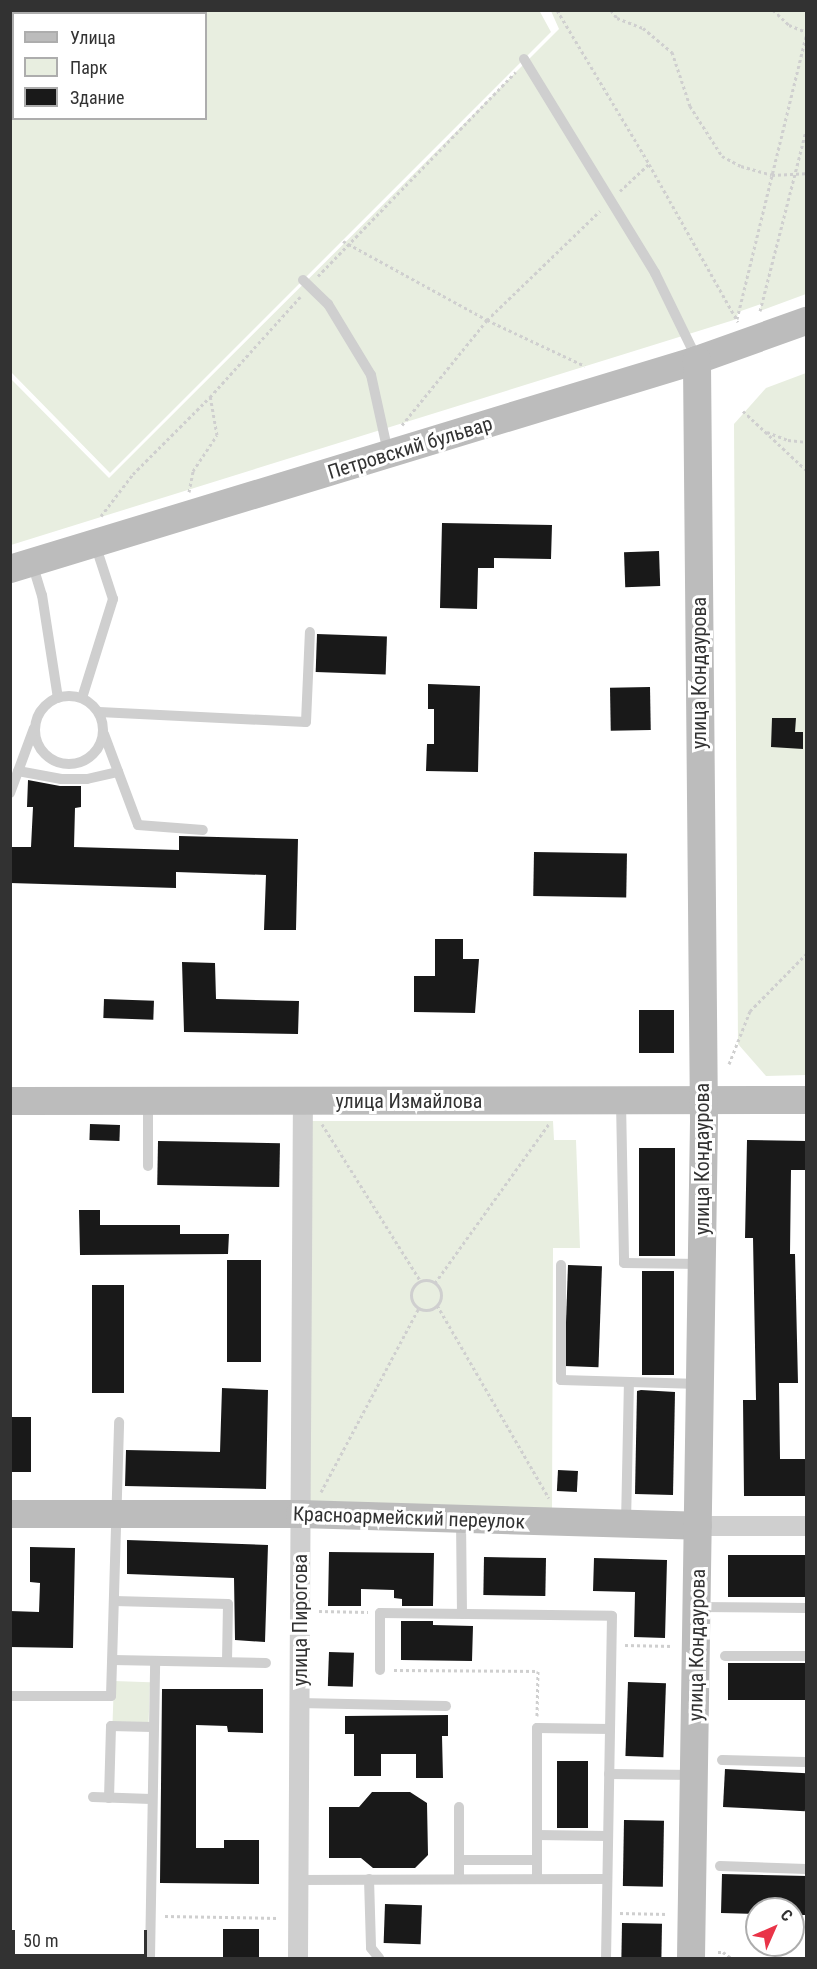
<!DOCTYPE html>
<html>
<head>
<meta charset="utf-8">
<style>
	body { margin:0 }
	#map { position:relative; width:817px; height:1969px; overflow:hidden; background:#fff; font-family:"Roboto Condensed",sans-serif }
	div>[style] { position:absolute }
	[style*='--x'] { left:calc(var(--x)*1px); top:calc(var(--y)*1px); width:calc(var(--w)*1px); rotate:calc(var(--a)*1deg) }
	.green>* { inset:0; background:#e8eee0; transform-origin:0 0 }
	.building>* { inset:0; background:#191919; transform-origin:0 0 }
	.path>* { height:3px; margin-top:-1.5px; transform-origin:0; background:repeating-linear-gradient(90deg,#cfcfcf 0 3px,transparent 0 6px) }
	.path>.ring { margin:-1.5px; padding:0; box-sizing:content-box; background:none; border:3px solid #cfcfcf; border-radius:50% }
	.lane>* { height:10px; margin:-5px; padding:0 5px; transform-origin:5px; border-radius:5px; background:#cfcfcf }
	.lane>.ring { margin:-5px; padding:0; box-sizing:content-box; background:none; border:10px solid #cfcfcf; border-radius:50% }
	.street>* { height:20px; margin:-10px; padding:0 10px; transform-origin:10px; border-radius:10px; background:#cfcfcf }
	.secondary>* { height:28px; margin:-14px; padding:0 14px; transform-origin:14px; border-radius:14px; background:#bcbcbc }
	span { translate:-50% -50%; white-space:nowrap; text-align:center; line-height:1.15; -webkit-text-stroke:6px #fff; paint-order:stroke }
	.street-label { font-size:20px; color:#323232 }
	.frame { position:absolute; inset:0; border:12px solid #323232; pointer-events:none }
	.legend { position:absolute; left:12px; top:12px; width:195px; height:108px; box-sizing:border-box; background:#fff; border:2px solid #adadad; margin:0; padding:8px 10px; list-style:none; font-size:18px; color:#323232 }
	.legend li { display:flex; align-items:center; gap:12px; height:30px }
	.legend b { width:30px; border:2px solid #adadad }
	.north { position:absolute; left:745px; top:1897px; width:60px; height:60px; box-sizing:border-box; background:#fff; border:2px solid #adadad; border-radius:50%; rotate:45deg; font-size:16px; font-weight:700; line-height:24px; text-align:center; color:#323232 }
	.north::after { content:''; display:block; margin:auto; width:21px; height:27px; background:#e93448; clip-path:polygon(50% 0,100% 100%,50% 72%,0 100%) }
	.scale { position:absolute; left:12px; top:1930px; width:135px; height:27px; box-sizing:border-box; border:3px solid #323232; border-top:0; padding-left:8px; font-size:18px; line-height:21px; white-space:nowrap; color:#323232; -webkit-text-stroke:4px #fff; paint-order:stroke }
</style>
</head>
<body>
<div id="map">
	<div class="green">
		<i style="clip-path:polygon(evenodd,539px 10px,551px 32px,110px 473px,11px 372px,10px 11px,539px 10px,14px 14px,206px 14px,206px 118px,14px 118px,14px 14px)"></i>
		<i style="clip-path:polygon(551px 11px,806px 11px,806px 294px,760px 311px,761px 304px,738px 312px,737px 319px,11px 545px,10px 378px,109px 478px,559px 29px)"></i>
		<i style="clip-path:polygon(806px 373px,806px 1075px,766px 1076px,738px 1044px,734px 424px,766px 388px)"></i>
		<i style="clip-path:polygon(304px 1121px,553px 1121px,554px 1140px,576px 1140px,580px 1248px,553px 1248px,552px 1517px,301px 1513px)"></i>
		<i style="left:114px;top:1681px;width:36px;height:41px;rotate:2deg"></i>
	</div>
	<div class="building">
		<i style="clip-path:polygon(442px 523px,552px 525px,551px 559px,494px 558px,494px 568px,478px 568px,477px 609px,440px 608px)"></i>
		<i style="left:659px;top:551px;width:35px;height:35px;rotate:88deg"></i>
		<i style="left:317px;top:634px;width:70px;height:38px;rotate:2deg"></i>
		<i style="clip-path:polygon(428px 684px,480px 686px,478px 772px,426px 771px,427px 744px,434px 744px,434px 709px,428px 709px)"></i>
		<i style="left:650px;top:687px;width:43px;height:40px;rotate:89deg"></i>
		<i style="clip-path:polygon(772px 718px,796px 718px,795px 732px,803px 732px,803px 749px,771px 747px)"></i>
		<i style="clip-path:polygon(28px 780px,60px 786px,81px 786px,81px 807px,75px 808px,74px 847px,179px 850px,179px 836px,298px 839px,296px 930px,264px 930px,266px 875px,176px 872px,176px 888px,10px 883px,10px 847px,31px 847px,33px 807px,27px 807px)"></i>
		<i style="left:534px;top:852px;width:93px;height:44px;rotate:1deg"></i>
		<i style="clip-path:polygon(435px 939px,463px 939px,463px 959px,479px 959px,475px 1013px,414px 1012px,414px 976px,435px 976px)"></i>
		<i style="clip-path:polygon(182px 962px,215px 963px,216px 999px,299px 1001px,298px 1034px,184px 1032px)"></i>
		<i style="left:104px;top:999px;width:50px;height:19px;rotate:2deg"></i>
		<i style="left:639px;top:1010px;width:35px;height:43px"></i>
		<i style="left:90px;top:1124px;width:30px;height:16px;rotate:2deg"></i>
		<i style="clip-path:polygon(747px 1140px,807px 1141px,807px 1170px,791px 1170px,790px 1254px,795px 1254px,798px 1383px,779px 1383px,780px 1459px,807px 1459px,807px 1496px,744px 1496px,743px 1400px,756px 1400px,753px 1238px,745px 1238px)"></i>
		<i style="left:158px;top:1141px;width:122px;height:44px;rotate:1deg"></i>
		<i style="left:639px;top:1148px;width:36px;height:108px"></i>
		<i style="clip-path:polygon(79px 1210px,100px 1210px,100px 1225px,180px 1225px,180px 1234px,229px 1234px,228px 1254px,80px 1255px)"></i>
		<i style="left:261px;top:1260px;width:102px;height:34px;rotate:90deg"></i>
		<i style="left:568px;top:1265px;width:34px;height:101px;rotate:2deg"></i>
		<i style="left:642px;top:1271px;width:32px;height:104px"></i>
		<i style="left:124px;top:1285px;width:108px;height:32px;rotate:90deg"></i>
		<i style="clip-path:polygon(222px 1388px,268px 1390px,266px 1489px,125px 1486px,126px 1450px,220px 1452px)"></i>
		<i style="clip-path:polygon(641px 1390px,675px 1392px,673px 1495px,635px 1494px,637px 1391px)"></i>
		<i style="left:10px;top:1417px;width:21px;height:55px"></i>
		<i style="left:558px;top:1470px;width:20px;height:21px;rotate:3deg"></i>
		<i style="clip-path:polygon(127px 1540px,268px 1545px,265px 1642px,235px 1640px,234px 1578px,127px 1574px)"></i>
		<i style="clip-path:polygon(30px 1547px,75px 1548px,73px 1648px,10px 1647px,10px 1611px,39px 1612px,40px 1583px,30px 1582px)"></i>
		<i style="clip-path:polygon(329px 1552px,434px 1553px,433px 1606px,402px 1606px,402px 1599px,394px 1598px,394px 1590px,361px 1589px,361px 1606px,328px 1606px)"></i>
		<i style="left:807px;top:1555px;width:42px;height:79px;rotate:90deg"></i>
		<i style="left:484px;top:1557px;width:62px;height:38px;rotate:1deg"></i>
		<i style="clip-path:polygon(594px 1558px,667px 1560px,665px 1638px,634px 1637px,635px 1592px,593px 1591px)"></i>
		<i style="clip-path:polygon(401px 1621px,433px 1621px,433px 1625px,473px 1626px,472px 1661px,401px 1660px)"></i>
		<i style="left:329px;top:1652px;width:25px;height:34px;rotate:2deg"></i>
		<i style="left:807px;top:1663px;width:37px;height:79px;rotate:90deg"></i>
		<i style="left:628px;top:1682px;width:38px;height:74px;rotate:2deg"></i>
		<i style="clip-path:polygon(162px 1689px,263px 1689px,263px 1733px,228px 1732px,227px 1726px,196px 1725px,196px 1848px,224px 1848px,224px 1840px,259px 1840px,259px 1884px,160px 1883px)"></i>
		<i style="clip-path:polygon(448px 1715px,448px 1736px,442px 1736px,443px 1778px,416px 1778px,416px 1754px,381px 1754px,381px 1776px,354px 1776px,354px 1734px,345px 1734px,345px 1716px)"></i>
		<i style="left:557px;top:1761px;width:31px;height:67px"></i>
		<i style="left:725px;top:1769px;width:82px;height:38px;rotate:3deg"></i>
		<i style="clip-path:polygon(372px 1792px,410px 1792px,427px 1803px,428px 1855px,415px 1868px,373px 1868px,361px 1858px,329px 1858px,329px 1807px,359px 1807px)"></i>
		<i style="left:624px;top:1820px;width:40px;height:66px;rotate:1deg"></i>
		<i style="clip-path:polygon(722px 1874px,807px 1876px,807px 1915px,793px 1915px,793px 1909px,757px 1909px,757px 1914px,721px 1913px)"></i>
		<i style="left:385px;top:1904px;width:37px;height:39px;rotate:2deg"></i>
		<i style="left:622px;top:1923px;width:40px;height:36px;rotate:1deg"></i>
		<i style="left:223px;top:1929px;width:36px;height:30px"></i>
	</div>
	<div class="path">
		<i style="--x:557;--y:10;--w:179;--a:59.1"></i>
		<i style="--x:649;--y:164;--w:181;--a:60.6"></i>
		<i style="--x:611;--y:10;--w:10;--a:53"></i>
		<i style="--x:617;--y:18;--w:28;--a:21"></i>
		<i style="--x:643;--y:28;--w:38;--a:40"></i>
		<i style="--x:672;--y:52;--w:57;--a:71.6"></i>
		<i style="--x:690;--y:106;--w:59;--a:57.4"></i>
		<i style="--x:722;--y:156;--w:21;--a:28"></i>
		<i style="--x:741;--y:166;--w:32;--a:16"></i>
		<i style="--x:772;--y:175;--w:34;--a:-3"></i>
		<i style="--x:773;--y:10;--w:22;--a:43"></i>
		<i style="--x:789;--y:25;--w:18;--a:22"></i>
		<i style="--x:620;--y:191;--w:40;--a:-43"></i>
		<i style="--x:343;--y:241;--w:164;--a:28.7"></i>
		<i style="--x:487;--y:320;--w:108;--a:25.1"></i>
		<i style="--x:318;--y:276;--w:284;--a:-45.9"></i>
		<i style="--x:760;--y:311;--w:186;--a:-75.7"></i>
		<i style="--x:737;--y:319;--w:291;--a:-76.3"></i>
		<i style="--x:743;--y:411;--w:86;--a:43.1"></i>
		<i style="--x:402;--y:425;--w:135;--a:-51"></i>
		<i style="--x:487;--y:320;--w:157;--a:-44"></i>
		<i style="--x:767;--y:432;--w:22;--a:21"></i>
		<i style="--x:788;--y:440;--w:18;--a:6"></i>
		<i style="--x:189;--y:492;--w:21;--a:-79"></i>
		<i style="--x:193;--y:471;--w:43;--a:-56.3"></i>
		<i style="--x:217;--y:435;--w:39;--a:-100"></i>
		<i style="--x:101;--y:516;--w:53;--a:-52.7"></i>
		<i style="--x:133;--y:474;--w:109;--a:-45"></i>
		<i style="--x:210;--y:397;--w:135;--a:-48"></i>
		<i style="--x:729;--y:1064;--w:57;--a:-68.4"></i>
		<i style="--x:750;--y:1011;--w:80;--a:-45.5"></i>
		<i style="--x:322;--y:1124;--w:184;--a:57.9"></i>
		<i class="ring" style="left:411px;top:1280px;width:27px;height:27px"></i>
		<i style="--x:435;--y:1283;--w:196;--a:-54.4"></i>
		<i style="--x:437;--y:1305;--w:223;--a:59.9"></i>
		<i style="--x:321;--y:1492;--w:208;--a:-62"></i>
		<i style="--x:319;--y:1611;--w:49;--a:1.2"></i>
		<i style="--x:625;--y:1645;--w:48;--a:1.2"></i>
		<i style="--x:394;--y:1670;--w:144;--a:0.4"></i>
		<i style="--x:538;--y:1671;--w:45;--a:91.3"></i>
		<i style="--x:620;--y:1913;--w:47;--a:1.2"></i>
		<i style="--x:165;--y:1916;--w:112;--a:1"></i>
		<i style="--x:718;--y:1952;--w:5;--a:0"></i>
		<i style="--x:723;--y:1952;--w:10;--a:37"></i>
	</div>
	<div class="lane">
		<i style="--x:524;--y:59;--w:251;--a:58.5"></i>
		<i style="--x:655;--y:273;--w:96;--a:64"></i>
		<i style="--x:303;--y:280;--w:35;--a:44"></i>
		<i style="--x:328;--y:304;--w:83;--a:58.8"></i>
		<i style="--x:371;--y:375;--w:79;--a:77.6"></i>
		<i style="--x:32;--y:563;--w:34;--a:73"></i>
		<i style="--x:42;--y:595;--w:104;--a:81.2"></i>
		<i class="ring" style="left:35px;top:696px;width:58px;height:58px"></i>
		<i style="--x:82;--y:698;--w:104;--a:-72.6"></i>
		<i style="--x:113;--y:599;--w:58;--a:-108.1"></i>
		<i style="--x:99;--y:712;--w:207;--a:2.8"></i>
		<i style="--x:306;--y:722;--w:90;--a:-87.5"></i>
		<i style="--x:104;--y:734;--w:97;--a:69.5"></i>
		<i style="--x:138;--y:825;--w:65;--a:4.4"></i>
		<i style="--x:18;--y:771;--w:44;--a:10.5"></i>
		<i style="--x:61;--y:779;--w:26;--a:0"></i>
		<i style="--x:87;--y:779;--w:32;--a:-13"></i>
		<i style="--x:10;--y:793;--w:69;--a:-69.7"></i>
		<i style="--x:621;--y:1102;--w:161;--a:88.9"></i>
		<i style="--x:624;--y:1263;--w:78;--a:0.7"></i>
		<i style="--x:148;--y:1166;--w:65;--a:-90"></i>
		<i style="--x:561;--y:1265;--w:115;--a:90"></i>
		<i style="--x:561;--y:1380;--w:139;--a:1.6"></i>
		<i style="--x:461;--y:1519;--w:95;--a:89.4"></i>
		<i style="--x:626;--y:1523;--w:141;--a:-88.8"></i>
		<i style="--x:114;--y:1601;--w:114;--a:1.5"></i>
		<i style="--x:228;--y:1604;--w:58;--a:91"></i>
		<i style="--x:698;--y:1607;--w:108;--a:0.5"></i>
		<i style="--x:725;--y:1656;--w:81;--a:0"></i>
		<i style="--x:113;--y:1660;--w:153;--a:1.1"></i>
		<i style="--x:380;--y:1670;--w:57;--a:-90"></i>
		<i style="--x:380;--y:1613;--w:232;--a:0.7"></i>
		<i style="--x:612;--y:1616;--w:342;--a:91"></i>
		<i style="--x:10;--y:1696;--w:101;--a:0"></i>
		<i style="--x:111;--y:1696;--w:274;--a:-88.3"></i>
		<i style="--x:299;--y:1703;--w:147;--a:1.2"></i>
		<i style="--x:722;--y:1760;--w:84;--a:1.4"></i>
		<i style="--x:609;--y:1774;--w:84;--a:0.7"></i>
		<i style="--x:93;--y:1797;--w:58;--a:2"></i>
		<i style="--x:109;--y:1798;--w:72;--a:-88.4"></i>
		<i style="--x:111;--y:1726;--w:41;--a:1.4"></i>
		<i style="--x:459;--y:1807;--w:72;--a:90"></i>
		<i style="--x:537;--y:1835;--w:71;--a:0.8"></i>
		<i style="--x:459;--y:1860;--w:78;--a:0"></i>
		<i style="--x:720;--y:1866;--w:86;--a:2"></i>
		<i style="--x:369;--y:1879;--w:69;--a:88.3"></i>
		<i style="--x:371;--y:1948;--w:13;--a:51"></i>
		<i style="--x:537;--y:1879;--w:151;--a:-90"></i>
		<i style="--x:537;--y:1728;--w:73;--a:0.8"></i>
		<i style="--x:298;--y:1880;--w:309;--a:-0.2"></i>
		<i style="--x:150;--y:1958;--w:297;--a:-89"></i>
	</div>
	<div class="street">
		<i style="--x:698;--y:1526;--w:108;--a:0"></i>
		<i style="--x:298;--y:1958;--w:857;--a:-89.67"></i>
	</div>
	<div class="secondary">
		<i style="--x:10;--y:569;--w:718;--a:-16.92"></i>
		<i style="--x:697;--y:360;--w:116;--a:-19.7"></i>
		<i style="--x:10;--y:1101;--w:796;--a:-0.07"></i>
		<i style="--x:10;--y:1514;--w:290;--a:0"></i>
		<i style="--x:300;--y:1514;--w:398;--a:1.7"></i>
		<i style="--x:691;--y:1958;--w:837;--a:-89.11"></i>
		<i style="--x:704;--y:1121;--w:761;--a:-90.53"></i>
	</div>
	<div class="street-label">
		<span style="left:410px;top:448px;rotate:-17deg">Петровский бульвар</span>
		<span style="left:699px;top:673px;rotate:-90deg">улица Кондаурова</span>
		<span style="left:409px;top:1101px">улица Измайлова</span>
		<span style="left:702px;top:1159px;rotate:-90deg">улица Кондаурова</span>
		<span style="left:409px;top:1518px;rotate:2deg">Красноармейский переулок</span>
		<span style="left:300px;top:1620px;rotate:-90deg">улица Пирогова</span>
		<span style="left:697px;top:1645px;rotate:-89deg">улица Кондаурова</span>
	</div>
	<div class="frame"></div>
	<ul class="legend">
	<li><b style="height:8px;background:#bcbcbc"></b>Улица</li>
	<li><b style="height:16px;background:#e8eee0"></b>Парк</li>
	<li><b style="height:16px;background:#191919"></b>Здание</li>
	</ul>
	<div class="north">С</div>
	<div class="scale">50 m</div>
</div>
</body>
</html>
